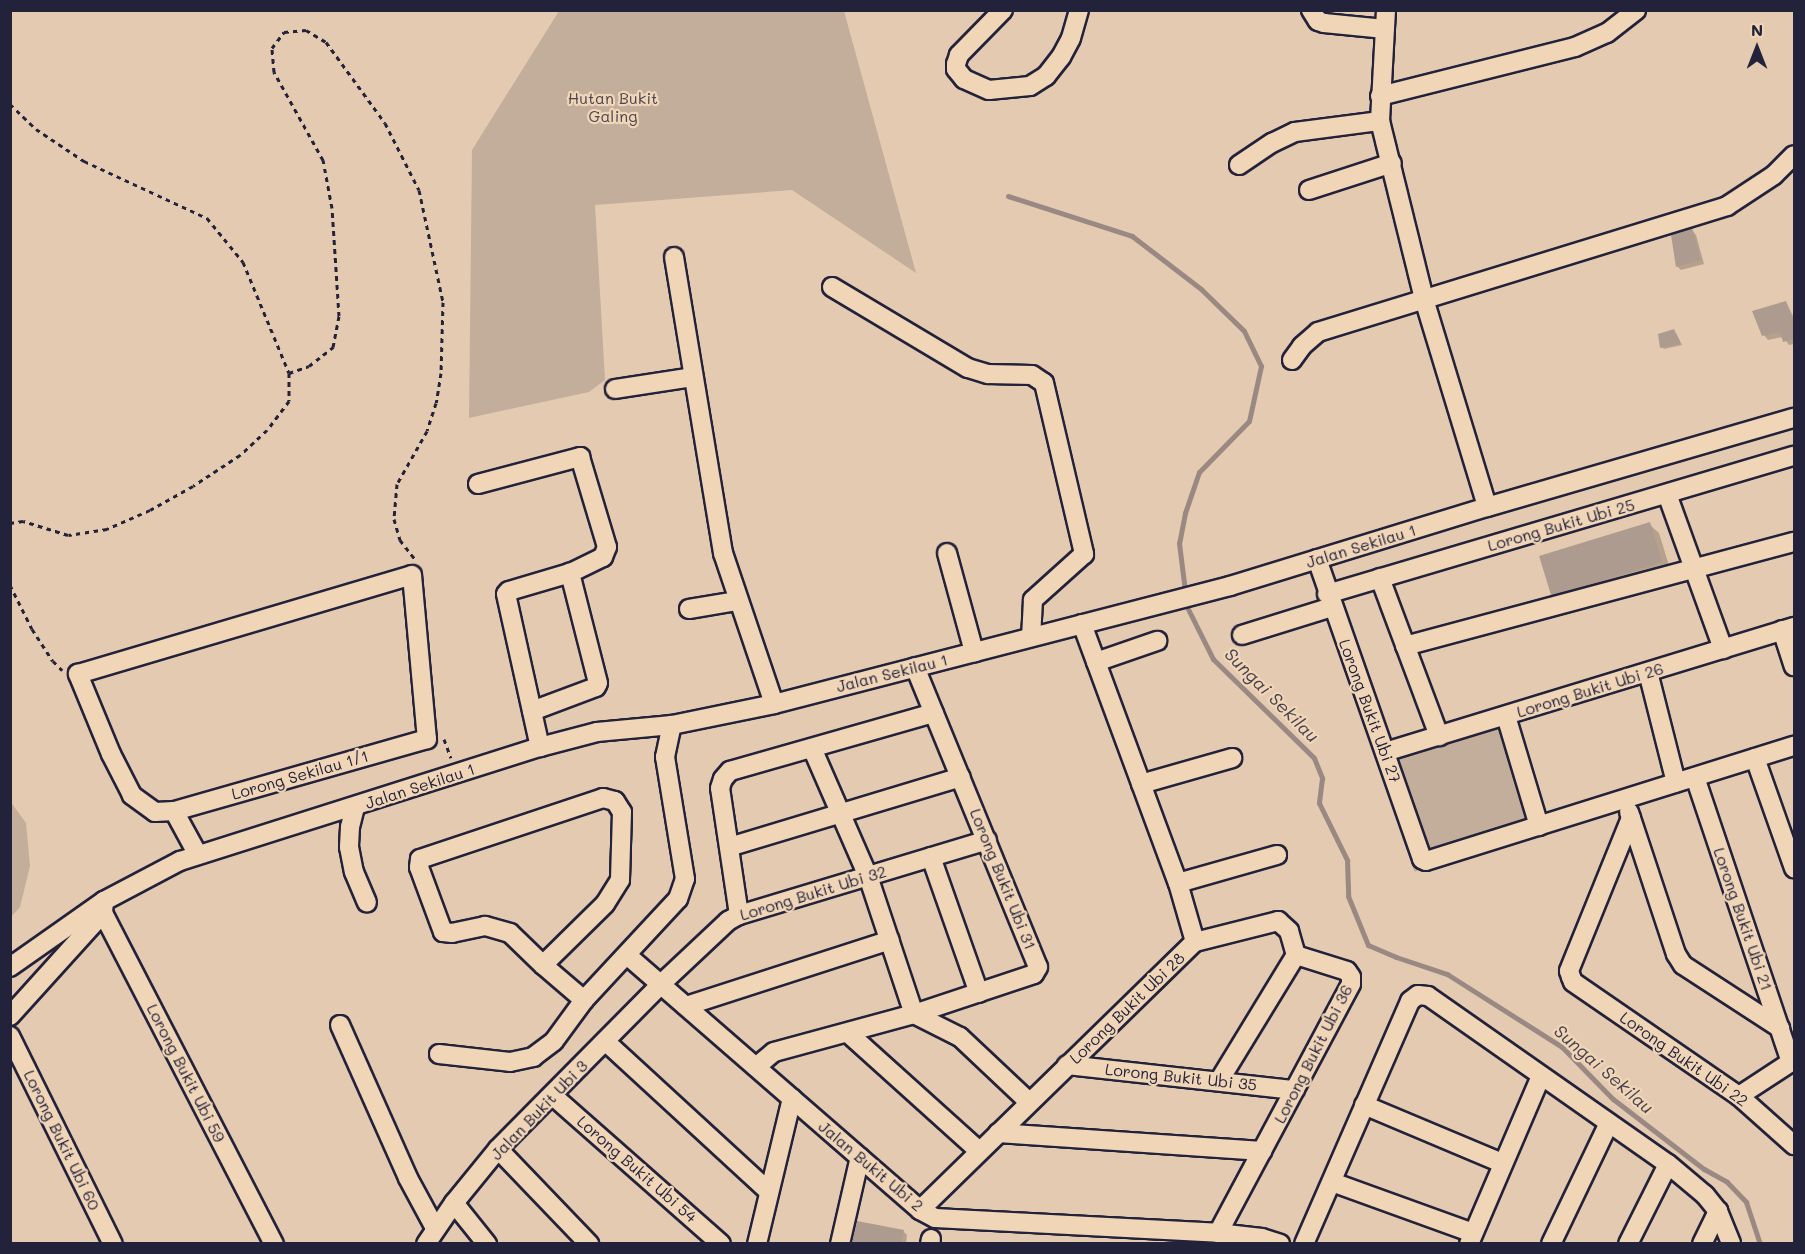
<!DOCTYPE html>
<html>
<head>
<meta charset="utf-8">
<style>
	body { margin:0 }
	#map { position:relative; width:1805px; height:1254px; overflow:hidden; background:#e4cab0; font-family:Mali,sans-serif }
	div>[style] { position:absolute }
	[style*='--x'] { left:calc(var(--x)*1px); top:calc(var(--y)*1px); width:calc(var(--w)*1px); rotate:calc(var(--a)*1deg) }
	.green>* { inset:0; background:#c3ae9c; transform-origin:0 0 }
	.shadow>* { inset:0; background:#0003 }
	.stream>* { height:5px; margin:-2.5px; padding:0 2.5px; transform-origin:2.5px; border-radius:2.5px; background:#9a8983 }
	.building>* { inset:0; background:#ae9b8f; transform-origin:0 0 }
	.path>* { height:3px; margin-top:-1.5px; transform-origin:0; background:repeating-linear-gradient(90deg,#22223b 0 4.5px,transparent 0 9px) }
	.roads { filter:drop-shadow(2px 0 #22223b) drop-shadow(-2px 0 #22223b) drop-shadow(0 2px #22223b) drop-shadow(0 -2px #22223b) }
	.minor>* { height:18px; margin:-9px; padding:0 9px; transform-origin:9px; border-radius:9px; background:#f0d5b7 }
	span { translate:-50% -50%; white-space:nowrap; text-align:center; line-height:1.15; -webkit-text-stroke:4.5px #f0d5b7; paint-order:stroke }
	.park-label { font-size:16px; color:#4a4553 }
	.street-label { font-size:16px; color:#22223b }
	.water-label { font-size:18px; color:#464151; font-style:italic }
	.frame { position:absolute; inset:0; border:12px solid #22223b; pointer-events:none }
	.north { position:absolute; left:1727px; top:18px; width:60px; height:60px; -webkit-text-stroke:4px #f0d5b7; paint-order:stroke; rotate:0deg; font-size:16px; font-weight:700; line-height:24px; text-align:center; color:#22223b }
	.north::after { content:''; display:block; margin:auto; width:21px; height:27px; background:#22223b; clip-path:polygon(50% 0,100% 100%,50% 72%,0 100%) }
</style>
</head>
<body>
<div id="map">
	<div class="green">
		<i style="clip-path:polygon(559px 11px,844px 11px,916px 273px,792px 190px,595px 205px,605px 380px,589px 392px,469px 418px,472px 150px)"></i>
		<i style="left:1501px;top:724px;width:116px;height:126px;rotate:73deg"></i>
		<i style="clip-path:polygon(10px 801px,26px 823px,30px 866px,20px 907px,11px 917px)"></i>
	</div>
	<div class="shadow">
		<i style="clip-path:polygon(1692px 230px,1696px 235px,1704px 264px,1681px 270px,1677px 266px)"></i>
		<i style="clip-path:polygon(1786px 302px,1794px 318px,1794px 344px,1789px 345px,1783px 337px,1768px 340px,1764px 335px)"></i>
		<i style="clip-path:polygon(1676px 333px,1682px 345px,1664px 349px,1662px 347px)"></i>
		<i style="clip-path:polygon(1649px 524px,1659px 533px,1671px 572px,1562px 604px,1552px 595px)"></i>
		<i style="clip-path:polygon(903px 1231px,907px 1235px,906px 1244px,853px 1244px)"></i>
	</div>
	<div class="stream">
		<i style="--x:1008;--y:196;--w:130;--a:17.9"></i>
		<i style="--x:1132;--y:236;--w:87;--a:37.5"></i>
		<i style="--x:1201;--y:289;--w:60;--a:44.3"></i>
		<i style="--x:1244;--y:331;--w:39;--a:64"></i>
		<i style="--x:1261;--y:366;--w:56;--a:102.3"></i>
		<i style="--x:1249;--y:421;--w:71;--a:134.4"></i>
		<i style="--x:1199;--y:472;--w:43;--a:108.9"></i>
		<i style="--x:1185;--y:513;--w:31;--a:101"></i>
		<i style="--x:1179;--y:543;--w:64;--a:82.9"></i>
		<i style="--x:1187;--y:607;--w:58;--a:63.4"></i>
		<i style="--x:1213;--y:659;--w:141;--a:44.4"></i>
		<i style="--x:1314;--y:758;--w:22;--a:68"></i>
		<i style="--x:1322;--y:778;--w:25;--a:97"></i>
		<i style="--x:1319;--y:803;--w:64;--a:63.8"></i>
		<i style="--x:1347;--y:860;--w:36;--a:88"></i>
		<i style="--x:1348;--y:896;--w:53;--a:67.8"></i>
		<i style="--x:1368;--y:945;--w:30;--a:23"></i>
		<i style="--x:1396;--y:957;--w:54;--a:18.4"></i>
		<i style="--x:1447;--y:974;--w:136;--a:32.4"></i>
		<i style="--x:1562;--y:1047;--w:73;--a:45.6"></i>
		<i style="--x:1613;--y:1099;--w:115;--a:37.6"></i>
		<i style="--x:1704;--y:1169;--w:26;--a:29"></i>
		<i style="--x:1727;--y:1182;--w:28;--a:46"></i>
		<i style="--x:1746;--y:1202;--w:44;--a:71.6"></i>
	</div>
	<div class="building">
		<i style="clip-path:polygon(1692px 228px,1701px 260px,1676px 267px,1671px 235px)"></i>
		<i style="clip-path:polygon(1786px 301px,1794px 322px,1794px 339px,1783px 342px,1780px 332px,1762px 336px,1752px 311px)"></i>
		<i style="clip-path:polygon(1674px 329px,1681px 344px,1660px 348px,1658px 334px)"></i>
		<i style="left:1650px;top:522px;width:42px;height:116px;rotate:73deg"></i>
		<i style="clip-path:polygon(857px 1221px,904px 1230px,901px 1244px,852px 1244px)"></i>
	</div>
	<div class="path">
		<i style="--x:10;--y:104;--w:36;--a:44"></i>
		<i style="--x:36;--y:129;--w:58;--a:33.7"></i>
		<i style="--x:84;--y:161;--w:136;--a:24.9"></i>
		<i style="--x:207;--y:218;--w:57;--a:50.7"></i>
		<i style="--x:243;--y:262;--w:120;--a:67.5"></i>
		<i style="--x:289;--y:373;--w:28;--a:90"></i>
		<i style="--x:289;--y:401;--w:36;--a:127"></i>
		<i style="--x:267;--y:430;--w:37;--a:137"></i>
		<i style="--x:240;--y:455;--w:56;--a:146.6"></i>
		<i style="--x:193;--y:486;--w:49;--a:150.8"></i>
		<i style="--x:150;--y:510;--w:47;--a:156.2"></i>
		<i style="--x:107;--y:529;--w:39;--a:171"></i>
		<i style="--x:68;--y:535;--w:47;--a:-162.7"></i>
		<i style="--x:23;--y:521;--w:13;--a:171"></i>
		<i style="--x:289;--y:373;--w:21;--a:-19"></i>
		<i style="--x:309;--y:366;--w:31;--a:-38"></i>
		<i style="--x:333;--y:347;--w:32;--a:-79"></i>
		<i style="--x:339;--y:316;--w:108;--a:-93.7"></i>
		<i style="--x:332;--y:208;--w:49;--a:-100.6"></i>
		<i style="--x:323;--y:160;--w:101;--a:-119.1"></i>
		<i style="--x:274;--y:72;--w:24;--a:-95"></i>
		<i style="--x:272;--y:48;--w:20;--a:-53"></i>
		<i style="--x:284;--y:32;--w:22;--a:-5"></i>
		<i style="--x:306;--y:30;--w:23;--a:31"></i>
		<i style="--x:326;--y:42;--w:100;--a:53.9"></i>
		<i style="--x:385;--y:123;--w:75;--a:63.1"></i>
		<i style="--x:419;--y:190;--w:115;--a:77.9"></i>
		<i style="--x:443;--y:302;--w:71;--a:91.6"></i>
		<i style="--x:441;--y:373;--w:30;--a:99"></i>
		<i style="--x:436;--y:403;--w:29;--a:108"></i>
		<i style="--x:427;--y:431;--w:61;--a:119.5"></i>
		<i style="--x:397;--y:484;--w:35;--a:95"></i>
		<i style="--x:394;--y:519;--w:22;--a:74"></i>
		<i style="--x:400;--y:540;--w:23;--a:52"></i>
		<i style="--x:10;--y:585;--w:49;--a:63.4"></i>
		<i style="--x:32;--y:629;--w:38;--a:57"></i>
		<i style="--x:53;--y:661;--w:13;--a:45"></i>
		<i style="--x:444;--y:739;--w:20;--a:70"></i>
	</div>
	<div class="roads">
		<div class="minor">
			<i style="--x:1003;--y:10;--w:63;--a:134.4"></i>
			<i style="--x:959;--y:55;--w:9;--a:108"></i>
			<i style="--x:956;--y:64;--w:5;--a:90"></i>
			<i style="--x:956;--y:69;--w:13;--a:51"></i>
			<i style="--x:964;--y:79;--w:27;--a:24"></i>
			<i style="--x:989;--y:90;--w:41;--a:-5.6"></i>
			<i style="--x:1030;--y:86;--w:19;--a:-32"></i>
			<i style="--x:1046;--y:76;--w:24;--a:-52"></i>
			<i style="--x:1061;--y:57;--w:21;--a:-62"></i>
			<i style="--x:1071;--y:38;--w:29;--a:-74"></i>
			<i style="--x:1311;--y:10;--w:13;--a:58"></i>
			<i style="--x:1318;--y:21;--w:6;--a:18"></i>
			<i style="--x:1324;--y:23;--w:61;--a:5.6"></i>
			<i style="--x:1386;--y:10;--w:111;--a:93.1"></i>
			<i style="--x:1380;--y:121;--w:183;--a:76.1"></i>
			<i style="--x:1424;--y:299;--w:217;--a:73.1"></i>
			<i style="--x:1380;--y:96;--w:201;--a:-14.1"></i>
			<i style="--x:1575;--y:47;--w:35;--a:-24"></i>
			<i style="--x:1607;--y:33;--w:37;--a:-38"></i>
			<i style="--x:1239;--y:165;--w:40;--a:-34"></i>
			<i style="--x:1272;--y:143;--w:25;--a:-26"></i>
			<i style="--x:1295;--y:132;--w:86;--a:-7.4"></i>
			<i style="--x:1309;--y:190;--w:87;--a:-18"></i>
			<i style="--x:674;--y:257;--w:300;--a:80.6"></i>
			<i style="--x:723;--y:553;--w:159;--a:71.3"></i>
			<i style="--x:832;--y:287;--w:158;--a:30.8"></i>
			<i style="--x:968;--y:368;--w:21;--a:17"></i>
			<i style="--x:988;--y:374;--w:44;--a:1.3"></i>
			<i style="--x:1032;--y:375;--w:14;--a:34"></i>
			<i style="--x:1044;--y:383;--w:176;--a:76.8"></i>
			<i style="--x:1084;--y:554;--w:69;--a:138"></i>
			<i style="--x:1033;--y:600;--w:37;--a:93"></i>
			<i style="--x:1292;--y:360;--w:17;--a:-54"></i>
			<i style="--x:1302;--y:346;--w:21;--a:-41"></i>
			<i style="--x:1318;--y:332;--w:428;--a:-17.1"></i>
			<i style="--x:1727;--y:206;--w:56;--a:-33.4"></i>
			<i style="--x:1774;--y:175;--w:28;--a:-45"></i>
			<i style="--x:615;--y:389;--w:79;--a:-8.7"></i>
			<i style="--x:478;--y:484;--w:106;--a:-14.8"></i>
			<i style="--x:580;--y:457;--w:94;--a:73.3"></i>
			<i style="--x:607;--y:547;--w:11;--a:112"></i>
			<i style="--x:603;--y:557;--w:37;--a:154"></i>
			<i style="--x:570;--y:573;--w:64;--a:163.6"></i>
			<i style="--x:509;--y:591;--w:4;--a:135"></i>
			<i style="--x:506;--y:594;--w:157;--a:77.5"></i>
			<i style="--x:1667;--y:494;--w:165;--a:70.1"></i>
			<i style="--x:947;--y:553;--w:103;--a:74.7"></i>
			<i style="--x:1317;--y:559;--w:318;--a:70.7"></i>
			<i style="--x:1422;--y:859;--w:4;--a:27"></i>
			<i style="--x:1426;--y:861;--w:386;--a:-17.4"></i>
			<i style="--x:412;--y:575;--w:165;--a:84.8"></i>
			<i style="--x:427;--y:739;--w:263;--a:164.1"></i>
			<i style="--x:174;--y:811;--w:19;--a:177"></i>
			<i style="--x:155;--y:812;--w:29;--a:-144"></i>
			<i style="--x:132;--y:795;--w:46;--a:-117.1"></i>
			<i style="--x:111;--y:754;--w:87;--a:-112.4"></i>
			<i style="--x:78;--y:674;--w:348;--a:-16.5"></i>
			<i style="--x:1380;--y:578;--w:169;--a:69.5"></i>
			<i style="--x:1327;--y:594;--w:487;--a:-16.5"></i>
			<i style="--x:689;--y:609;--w:49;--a:-9.5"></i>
			<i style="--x:1082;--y:624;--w:276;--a:69.7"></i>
			<i style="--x:1178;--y:883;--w:61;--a:73.9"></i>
			<i style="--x:1782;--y:630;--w:38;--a:72"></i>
			<i style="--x:1242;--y:635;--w:94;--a:-17.3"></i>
			<i style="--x:1405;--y:646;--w:403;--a:-15"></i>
			<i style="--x:1096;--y:662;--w:65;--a:-19"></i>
			<i style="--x:1648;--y:672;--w:114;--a:75.8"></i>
			<i style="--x:532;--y:711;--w:68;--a:-20.6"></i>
			<i style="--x:596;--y:687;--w:4;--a:-63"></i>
			<i style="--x:598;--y:683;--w:114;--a:-104.3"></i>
			<i style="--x:1506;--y:716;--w:115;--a:73.3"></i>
			<i style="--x:812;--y:748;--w:140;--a:66.4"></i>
			<i style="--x:868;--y:876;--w:145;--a:71.6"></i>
			<i style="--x:1385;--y:752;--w:428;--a:-17"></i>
			<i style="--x:1755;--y:758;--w:117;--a:70.5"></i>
			<i style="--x:1695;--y:777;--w:301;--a:71.4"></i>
			<i style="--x:1141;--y:784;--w:95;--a:-15.9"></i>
			<i style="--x:355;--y:807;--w:21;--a:104"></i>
			<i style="--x:350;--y:827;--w:20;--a:93"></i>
			<i style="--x:349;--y:847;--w:25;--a:79"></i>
			<i style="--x:354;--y:872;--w:33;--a:67"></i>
			<i style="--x:174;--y:811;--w:50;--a:61.4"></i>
			<i style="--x:1629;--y:812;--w:150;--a:71.7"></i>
			<i style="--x:1676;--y:954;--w:13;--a:58"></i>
			<i style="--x:1683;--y:965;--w:116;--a:33"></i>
			<i style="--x:1631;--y:818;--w:165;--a:112.1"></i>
			<i style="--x:1569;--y:971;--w:6;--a:72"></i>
			<i style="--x:1571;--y:977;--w:5;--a:68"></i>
			<i style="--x:1573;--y:982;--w:201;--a:34.5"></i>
			<i style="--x:1739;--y:1096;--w:74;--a:41.7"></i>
			<i style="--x:729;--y:847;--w:242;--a:-16.8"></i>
			<i style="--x:931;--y:857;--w:144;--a:70.6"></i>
			<i style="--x:1178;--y:883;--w:103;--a:-15.8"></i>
			<i style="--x:104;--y:901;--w:12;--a:95"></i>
			<i style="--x:103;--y:913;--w:373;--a:62.7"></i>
			<i style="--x:739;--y:915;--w:128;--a:-98.5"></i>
			<i style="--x:720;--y:788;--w:9;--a:-72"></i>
			<i style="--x:723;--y:779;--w:11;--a:-49"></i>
			<i style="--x:730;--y:771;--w:212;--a:-15.9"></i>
			<i style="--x:628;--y:956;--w:387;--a:41"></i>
			<i style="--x:920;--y:1210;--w:17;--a:28"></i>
			<i style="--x:935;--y:1218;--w:283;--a:3"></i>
			<i style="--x:1218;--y:1233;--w:44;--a:6.5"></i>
			<i style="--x:1262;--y:1238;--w:19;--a:18"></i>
			<i style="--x:543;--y:965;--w:46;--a:-135.9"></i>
			<i style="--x:510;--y:933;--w:26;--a:-164"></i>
			<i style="--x:485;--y:926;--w:34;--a:168"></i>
			<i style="--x:452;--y:933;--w:9;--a:-174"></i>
			<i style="--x:443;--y:932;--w:69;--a:-110.3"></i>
			<i style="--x:419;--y:867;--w:8;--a:-83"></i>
			<i style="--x:420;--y:859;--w:193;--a:-18.4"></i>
			<i style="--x:603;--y:798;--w:12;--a:14"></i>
			<i style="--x:615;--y:801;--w:13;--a:58"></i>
			<i style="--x:622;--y:812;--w:68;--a:91.7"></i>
			<i style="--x:620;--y:880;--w:28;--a:122"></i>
			<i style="--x:605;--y:904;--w:87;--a:135.5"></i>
			<i style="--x:543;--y:965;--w:54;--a:40.5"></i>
			<i style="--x:584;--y:1000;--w:138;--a:-47.1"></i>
			<i style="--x:678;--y:899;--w:21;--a:-71"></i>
			<i style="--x:685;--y:879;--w:124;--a:-99.3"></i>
			<i style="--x:665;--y:757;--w:33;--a:-78"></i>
			<i style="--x:10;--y:967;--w:115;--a:-35.1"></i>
			<i style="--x:104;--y:901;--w:86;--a:-27.8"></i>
			<i style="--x:180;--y:861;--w:378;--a:-17.6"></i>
			<i style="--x:540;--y:747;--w:59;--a:-14.7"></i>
			<i style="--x:597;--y:732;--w:75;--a:-5.3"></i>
			<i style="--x:672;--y:725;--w:104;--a:-11.6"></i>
			<i style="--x:774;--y:704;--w:471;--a:-14.5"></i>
			<i style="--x:1230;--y:586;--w:269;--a:-17.1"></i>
			<i style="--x:1487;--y:507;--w:320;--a:-16.2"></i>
			<i style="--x:686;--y:1006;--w:214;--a:-17.9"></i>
			<i style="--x:914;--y:1014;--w:51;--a:26.6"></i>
			<i style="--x:960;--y:1037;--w:95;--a:43.3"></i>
			<i style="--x:10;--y:1016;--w:139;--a:-47.9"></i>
			<i style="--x:340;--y:1025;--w:167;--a:66"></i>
			<i style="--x:408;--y:1178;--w:57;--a:61.6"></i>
			<i style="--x:848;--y:1033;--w:176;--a:42"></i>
			<i style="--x:10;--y:1036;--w:232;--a:63.7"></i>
			<i style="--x:605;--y:1041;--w:223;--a:42.6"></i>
			<i style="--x:439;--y:1054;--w:71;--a:6.4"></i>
			<i style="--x:510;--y:1062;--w:24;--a:-12"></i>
			<i style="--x:533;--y:1057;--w:26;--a:-37"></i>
			<i style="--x:554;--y:1041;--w:51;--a:-53.8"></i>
			<i style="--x:1067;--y:1065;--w:229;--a:6.3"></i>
			<i style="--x:756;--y:1067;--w:23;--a:-40"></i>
			<i style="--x:774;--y:1052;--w:145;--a:-15.2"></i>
			<i style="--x:914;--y:1014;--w:126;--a:-18.4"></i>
			<i style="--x:1034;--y:974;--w:8;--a:-60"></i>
			<i style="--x:1038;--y:967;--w:324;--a:-112.3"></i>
			<i style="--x:1219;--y:1081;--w:148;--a:-58.6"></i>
			<i style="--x:552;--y:1095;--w:225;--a:41.4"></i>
			<i style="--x:1739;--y:1096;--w:66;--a:-33.2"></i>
			<i style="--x:1364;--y:1105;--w:150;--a:22.8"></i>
			<i style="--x:998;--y:1133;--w:265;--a:3.9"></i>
			<i style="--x:498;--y:1149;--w:132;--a:46.2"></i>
			<i style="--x:1332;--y:1182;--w:150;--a:19.9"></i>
			<i style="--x:454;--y:1203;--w:53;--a:51.2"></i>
			<i style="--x:920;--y:1210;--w:384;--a:-44.3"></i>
			<i style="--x:1195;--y:942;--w:86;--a:-14.2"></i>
			<i style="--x:1278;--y:921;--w:15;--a:42"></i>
			<i style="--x:1289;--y:931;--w:25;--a:74"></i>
			<i style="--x:1296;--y:955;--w:53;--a:17.4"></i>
			<i style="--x:1347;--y:971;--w:7;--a:56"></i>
			<i style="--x:1351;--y:977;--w:7;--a:90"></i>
			<i style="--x:1351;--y:984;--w:282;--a:118.1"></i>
			<i style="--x:426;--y:1244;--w:50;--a:-55.7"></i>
			<i style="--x:454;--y:1203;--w:70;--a:-50.8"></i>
			<i style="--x:498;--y:1149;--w:232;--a:-45.3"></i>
			<i style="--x:661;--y:984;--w:92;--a:-43.2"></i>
			<i style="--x:728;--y:921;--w:13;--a:-29"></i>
			<i style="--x:739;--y:915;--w:259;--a:-16.8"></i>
			<i style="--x:757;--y:1244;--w:150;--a:-76.5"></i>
			<i style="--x:840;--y:1244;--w:89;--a:-77.1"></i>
			<i style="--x:930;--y:1244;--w:5;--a:-79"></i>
			<i style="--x:1304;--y:1244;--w:265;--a:-66.4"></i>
			<i style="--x:1410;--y:1001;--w:10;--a:-37"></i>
			<i style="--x:1418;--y:995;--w:10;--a:6"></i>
			<i style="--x:1428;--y:996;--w:293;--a:35"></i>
			<i style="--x:1668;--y:1164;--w:48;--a:40"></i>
			<i style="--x:1705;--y:1195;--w:21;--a:51"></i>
			<i style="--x:1718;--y:1211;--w:35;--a:68"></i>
			<i style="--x:1469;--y:1244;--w:183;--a:-66.8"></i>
			<i style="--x:1551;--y:1244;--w:134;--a:-64.4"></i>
			<i style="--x:1628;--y:1244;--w:89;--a:-63.4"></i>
			<i style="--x:1702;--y:1244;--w:37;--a:-64"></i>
		</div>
	</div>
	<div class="park-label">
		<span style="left:613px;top:107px">Hutan Bukit<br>Galing</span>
	</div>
	<div class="street-label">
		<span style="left:1561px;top:525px;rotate:-16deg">Lorong Bukit Ubi 25</span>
		<span style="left:1361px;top:546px;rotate:-17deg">Jalan Sekilau 1</span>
		<span style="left:892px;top:673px;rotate:-14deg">Jalan Sekilau 1</span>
		<span style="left:1590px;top:690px;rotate:-17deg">Lorong Bukit Ubi 26</span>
		<span style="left:1370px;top:711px;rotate:70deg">Lorong Bukit Ubi 27</span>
		<span style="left:300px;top:775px;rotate:-16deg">Lorong Sekilau 1/1</span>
		<span style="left:420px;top:786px;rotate:-18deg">Jalan Sekilau 1</span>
		<span style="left:1003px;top:879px;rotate:68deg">Lorong Bukit Ubi 31</span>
		<span style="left:813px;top:893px;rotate:-17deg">Lorong Bukit Ubi 32</span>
		<span style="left:1743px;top:919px;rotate:71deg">Lorong Bukit Ubi 21</span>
		<span style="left:1127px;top:1008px;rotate:-44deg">Lorong Bukit Ubi 28</span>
		<span style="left:1313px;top:1054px;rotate:-63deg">Lorong Bukit Ubi 36</span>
		<span style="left:1684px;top:1059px;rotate:35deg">Lorong Bukit Ubi 22</span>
		<span style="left:186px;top:1073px;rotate:63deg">Lorong Bukit Ubi 59</span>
		<span style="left:1181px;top:1077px;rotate:6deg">Lorong Bukit Ubi 35</span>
		<span style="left:539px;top:1110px;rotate:-46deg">Jalan Bukit Ubi 3</span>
		<span style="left:62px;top:1140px;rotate:64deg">Lorong Bukit Ubi 60</span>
		<span style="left:871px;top:1166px;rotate:40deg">Jalan Bukit Ubi 2</span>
		<span style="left:637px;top:1169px;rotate:41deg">Lorong Bukit Ubi 54</span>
	</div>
	<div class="water-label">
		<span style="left:1272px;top:695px;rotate:45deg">Sungai Sekilau</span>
		<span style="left:1604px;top:1069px;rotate:41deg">Sungai Sekilau</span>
	</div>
	<div class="frame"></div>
	<div class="north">N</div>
</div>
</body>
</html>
